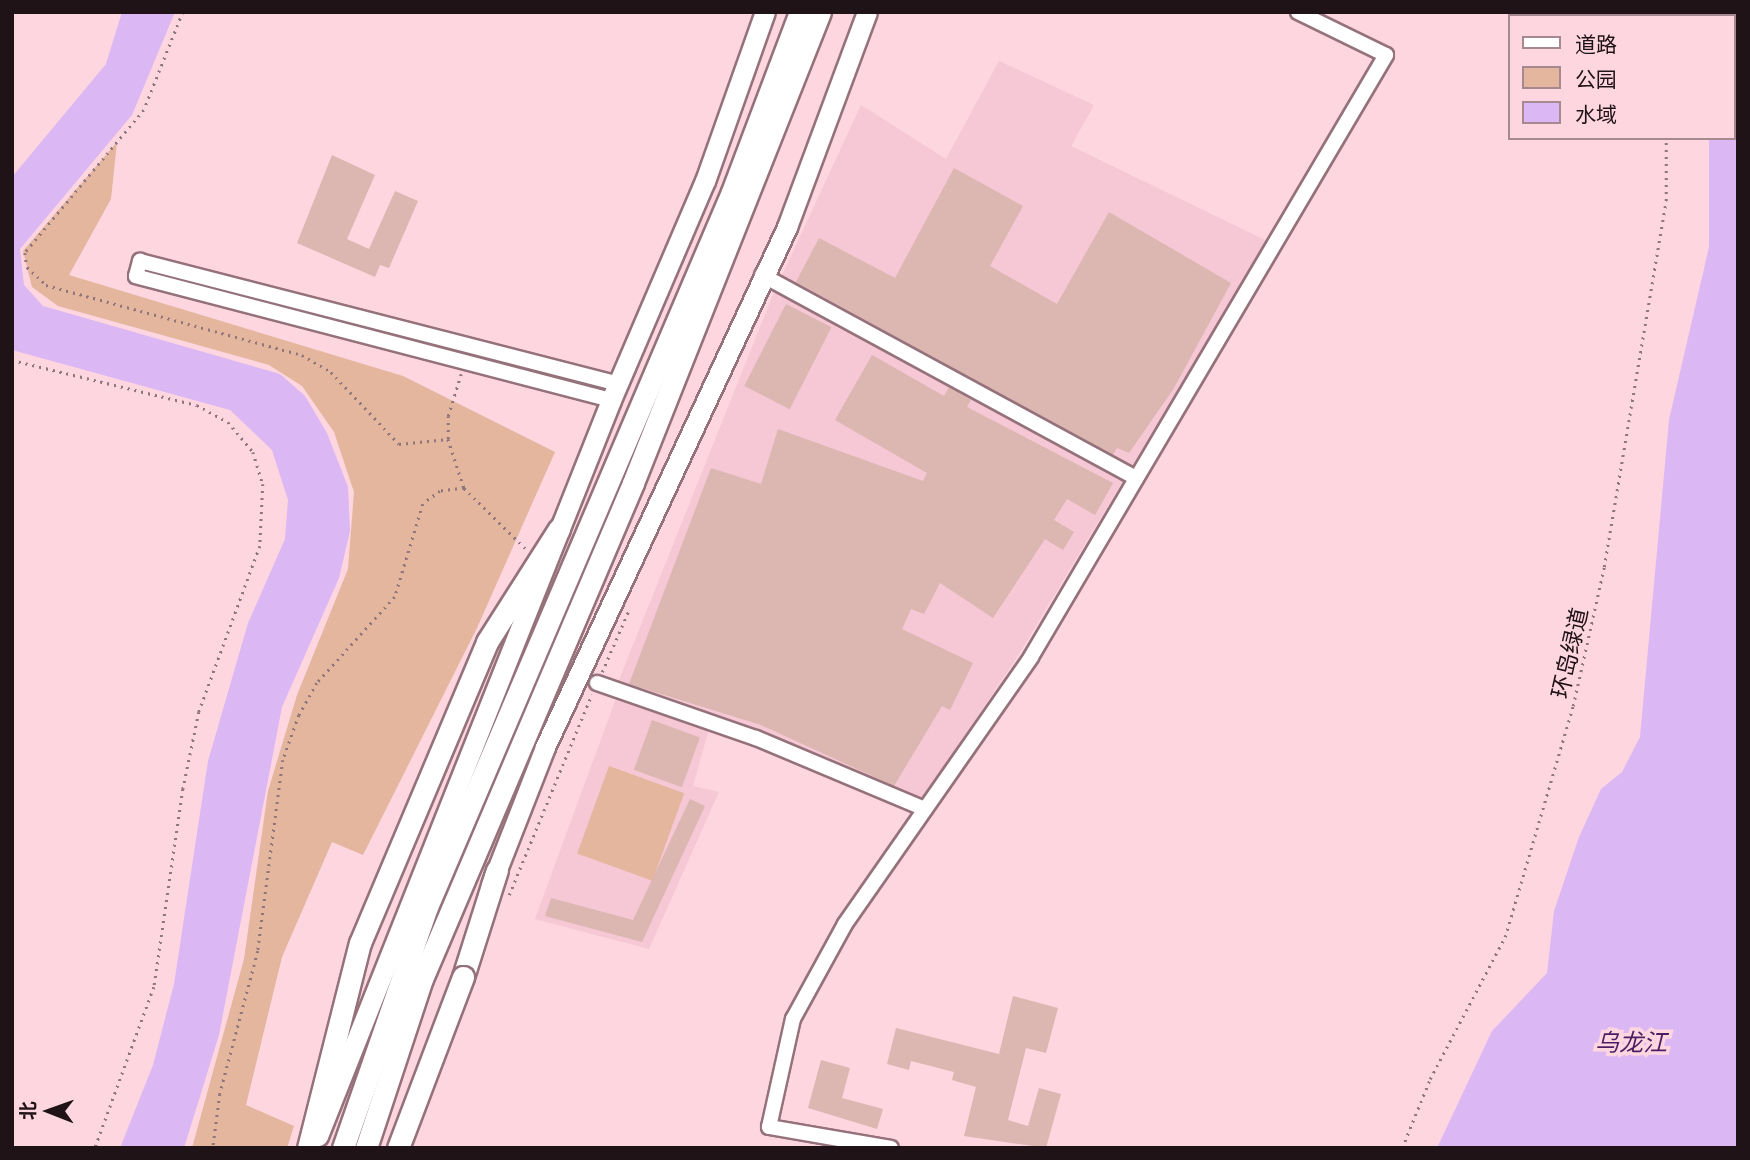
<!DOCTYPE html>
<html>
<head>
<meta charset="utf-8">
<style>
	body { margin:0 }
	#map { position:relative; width:1750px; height:1160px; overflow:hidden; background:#fdd6e0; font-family:Lato,"Noto Sans SC",sans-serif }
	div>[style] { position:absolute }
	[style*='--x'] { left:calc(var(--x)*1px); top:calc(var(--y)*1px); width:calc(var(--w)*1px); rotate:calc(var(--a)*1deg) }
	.built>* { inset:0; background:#f6c7d4 }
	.green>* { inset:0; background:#e3b69d; transform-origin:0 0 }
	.water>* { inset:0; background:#dbb7f3 }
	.building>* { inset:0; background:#dcb6b1; transform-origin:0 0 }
	.path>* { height:2.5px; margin-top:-1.25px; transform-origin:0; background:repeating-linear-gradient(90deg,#8f757c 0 2px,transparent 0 7px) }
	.roads { filter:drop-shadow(2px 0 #95727b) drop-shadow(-2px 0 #95727b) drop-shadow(0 2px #95727b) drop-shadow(0 -2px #95727b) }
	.minor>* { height:14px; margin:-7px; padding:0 7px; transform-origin:7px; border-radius:7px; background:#fff }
	.major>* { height:19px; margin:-9.5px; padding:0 9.5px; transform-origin:9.5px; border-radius:9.5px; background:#fff }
	.highway>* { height:21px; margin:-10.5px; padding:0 10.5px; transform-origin:10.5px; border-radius:10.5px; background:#fff }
	.bridges { filter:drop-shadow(2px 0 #95727b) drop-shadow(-2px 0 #95727b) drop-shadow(0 2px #95727b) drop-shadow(0 -2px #95727b) }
	.highway-bridge>* { height:21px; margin:-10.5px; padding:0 10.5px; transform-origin:10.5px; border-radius:10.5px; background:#fff }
	span { translate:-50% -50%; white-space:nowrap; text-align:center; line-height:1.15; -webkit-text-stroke:7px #fdd6e0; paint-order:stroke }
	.street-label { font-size:23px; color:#201317 }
	.water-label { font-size:24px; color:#4b1e63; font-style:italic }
	.frame { position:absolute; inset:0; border:14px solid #201317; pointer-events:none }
	.legend { position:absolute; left:1508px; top:14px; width:228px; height:126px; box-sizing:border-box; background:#fdd6e0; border:2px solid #a58890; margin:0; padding:9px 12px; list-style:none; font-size:21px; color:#201317 }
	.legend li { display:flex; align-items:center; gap:14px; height:35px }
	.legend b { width:35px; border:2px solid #a58890 }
	.north { position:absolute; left:14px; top:1076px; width:70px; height:70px; -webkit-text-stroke:5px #fdd6e0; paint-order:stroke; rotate:271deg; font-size:19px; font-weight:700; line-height:28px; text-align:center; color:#201317 }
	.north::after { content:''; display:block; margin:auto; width:24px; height:32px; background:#201317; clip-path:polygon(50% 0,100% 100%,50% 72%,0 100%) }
</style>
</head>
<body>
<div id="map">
	<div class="built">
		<i style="clip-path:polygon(999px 61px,1094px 105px,1071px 146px,1267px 241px,1016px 659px,920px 801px,617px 685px,772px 297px,861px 105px,946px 159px)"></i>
		<i style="clip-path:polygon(618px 693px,709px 729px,693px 786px,719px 792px,649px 949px,535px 919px)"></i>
	</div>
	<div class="green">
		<i style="clip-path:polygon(117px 142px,111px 199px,69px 275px,403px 376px,555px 452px,477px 628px,363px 855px,332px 842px,282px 957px,246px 1105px,294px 1126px,287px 1148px,192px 1148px,244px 959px,268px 791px,297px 695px,348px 569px,354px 492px,334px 432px,302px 386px,269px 365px,58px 306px,32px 287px,23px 251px)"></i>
		<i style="left:609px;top:766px;width:80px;height:93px;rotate:20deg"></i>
	</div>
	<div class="water">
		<i style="clip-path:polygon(122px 12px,175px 12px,132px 115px,20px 249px,24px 285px,43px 306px,280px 374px,305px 396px,327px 433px,348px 487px,350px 531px,339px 578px,282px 707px,219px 1035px,184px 1148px,120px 1148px,153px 1065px,174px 984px,208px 761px,248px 623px,285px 539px,288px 500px,272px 450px,230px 410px,12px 350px,12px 177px,106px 64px)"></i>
		<i style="clip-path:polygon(1705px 12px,1738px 12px,1738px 1148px,1437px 1148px,1492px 1031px,1547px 973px,1554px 911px,1579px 837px,1601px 789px,1622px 772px,1640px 737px,1669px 420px,1709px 247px,1709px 138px,1734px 138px,1734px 16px)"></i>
	</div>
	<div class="building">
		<i style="clip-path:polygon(332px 155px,375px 175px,347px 239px,369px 249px,395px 191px,418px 201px,389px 268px,380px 265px,375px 277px,297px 243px)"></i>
		<i style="clip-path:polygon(954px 168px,1023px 206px,990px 266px,1057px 304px,1109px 212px,1231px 283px,1174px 388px,1129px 453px,1117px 448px,1113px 455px,796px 282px,819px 238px,895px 278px)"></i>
		<i style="left:786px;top:304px;width:51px;height:92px;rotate:27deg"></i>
		<i style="clip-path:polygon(872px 355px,944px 396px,949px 387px,971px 400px,967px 407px,1113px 483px,1095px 515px,1067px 499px,1054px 520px,1074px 532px,1063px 550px,1045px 539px,993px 618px,940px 583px,924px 614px,911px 609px,902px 629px,973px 663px,950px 710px,942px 706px,894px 786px,761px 725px,629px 684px,711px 468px,761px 484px,778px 429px,923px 481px,927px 473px,835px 420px)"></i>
		<i style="left:652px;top:720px;width:51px;height:53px;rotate:20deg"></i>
		<i style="clip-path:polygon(690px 799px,705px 806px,642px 942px,545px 916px,551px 898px,633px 920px)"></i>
		<i style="clip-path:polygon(1013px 996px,1058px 1008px,1046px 1053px,1026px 1048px,1008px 1120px,1028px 1126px,1039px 1088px,1061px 1094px,1046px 1148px,964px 1136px,976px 1087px,952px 1080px,954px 1072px,911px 1061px,909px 1070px,887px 1064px,896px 1028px,999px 1054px)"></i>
		<i style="clip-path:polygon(821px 1060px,850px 1068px,842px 1098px,883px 1109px,877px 1129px,808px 1108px)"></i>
	</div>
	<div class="path">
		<i style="--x:183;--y:12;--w:105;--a:111.7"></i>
		<i style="--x:144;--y:110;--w:186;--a:129.8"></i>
		<i style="--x:25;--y:253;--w:14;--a:82"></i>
		<i style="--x:27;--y:267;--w:26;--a:43"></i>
		<i style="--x:46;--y:285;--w:265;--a:15.3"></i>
		<i style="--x:302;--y:355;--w:34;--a:30"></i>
		<i style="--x:331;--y:372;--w:99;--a:46.6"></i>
		<i style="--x:399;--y:444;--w:49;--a:-5.8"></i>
		<i style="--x:448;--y:439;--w:52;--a:71.9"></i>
		<i style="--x:464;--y:488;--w:24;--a:173"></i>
		<i style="--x:440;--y:491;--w:21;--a:143"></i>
		<i style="--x:423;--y:504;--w:97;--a:106.8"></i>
		<i style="--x:395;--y:597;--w:116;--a:132.2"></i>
		<i style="--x:317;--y:683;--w:37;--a:119"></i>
		<i style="--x:299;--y:715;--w:48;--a:109.6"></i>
		<i style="--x:283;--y:760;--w:193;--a:97.5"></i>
		<i style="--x:258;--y:951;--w:148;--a:104.9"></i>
		<i style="--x:220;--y:1094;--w:54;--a:97.4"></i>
		<i style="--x:1664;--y:12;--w:4;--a:90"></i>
		<i style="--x:12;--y:360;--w:190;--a:13.7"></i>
		<i style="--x:197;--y:405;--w:35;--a:29"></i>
		<i style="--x:228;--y:422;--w:39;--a:50"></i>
		<i style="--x:253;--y:452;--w:34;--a:73"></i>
		<i style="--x:263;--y:484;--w:62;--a:92.8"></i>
		<i style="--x:260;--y:546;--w:177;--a:110.2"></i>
		<i style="--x:199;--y:712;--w:79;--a:101.7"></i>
		<i style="--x:183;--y:789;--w:200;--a:98.3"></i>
		<i style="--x:154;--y:987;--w:171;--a:110.1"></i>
		<i style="--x:448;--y:439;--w:23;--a:-90"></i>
		<i style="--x:448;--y:416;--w:44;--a:-72.8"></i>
		<i style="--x:464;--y:488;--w:87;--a:44.5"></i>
		<i style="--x:602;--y:672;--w:68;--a:-66.5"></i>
		<i style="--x:509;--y:895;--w:217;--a:-67.6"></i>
		<i style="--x:1402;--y:1148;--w:74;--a:-67.9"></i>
		<i style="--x:1430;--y:1079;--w:161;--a:-62.2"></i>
		<i style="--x:1505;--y:937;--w:241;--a:-73.6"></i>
		<i style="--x:1573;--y:706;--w:142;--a:-77.4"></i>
		<i style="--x:1604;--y:567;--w:371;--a:-80.4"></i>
		<i style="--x:1666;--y:201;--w:63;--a:-90"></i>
	</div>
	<div class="roads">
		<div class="minor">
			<i style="--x:762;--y:275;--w:423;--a:28.5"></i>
			<i style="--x:611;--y:400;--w:491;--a:-165.4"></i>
			<i style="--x:136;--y:276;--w:16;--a:-75"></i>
			<i style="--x:140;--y:261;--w:494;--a:14.4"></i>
			<i style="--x:597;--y:683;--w:168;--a:19.1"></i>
			<i style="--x:756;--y:738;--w:183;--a:22.8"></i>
			<i style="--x:891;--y:1148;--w:124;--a:-170.2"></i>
			<i style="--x:769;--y:1127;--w:111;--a:-77.5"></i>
			<i style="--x:793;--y:1019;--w:108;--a:-61.3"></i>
			<i style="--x:845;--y:924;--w:325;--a:-55.1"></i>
			<i style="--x:1031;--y:657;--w:699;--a:-59.47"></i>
			<i style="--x:1386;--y:55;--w:98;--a:-154"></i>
		</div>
		<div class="major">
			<i style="--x:491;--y:885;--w:148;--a:-68.6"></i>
			<i style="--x:545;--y:747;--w:574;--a:-65.04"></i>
			<i style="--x:787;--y:227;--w:229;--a:-69.6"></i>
			<i style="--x:318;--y:1136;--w:792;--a:-68.29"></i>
			<i style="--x:611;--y:400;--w:238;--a:-66.8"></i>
			<i style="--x:705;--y:181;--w:179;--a:-70.5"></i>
		</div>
		<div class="highway">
			<i style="--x:463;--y:977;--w:112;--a:-72.4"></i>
			<i style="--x:308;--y:1148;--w:211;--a:-75.8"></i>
			<i style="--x:360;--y:943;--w:327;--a:-67.1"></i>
			<i style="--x:487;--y:642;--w:134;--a:-57.5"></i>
			<i style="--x:343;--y:1148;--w:255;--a:-70.8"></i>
			<i style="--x:427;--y:907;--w:777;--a:-66.9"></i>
			<i style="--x:732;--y:192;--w:192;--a:-69.3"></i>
			<i style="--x:366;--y:1148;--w:178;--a:-71.7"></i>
			<i style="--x:422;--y:979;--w:539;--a:-66.95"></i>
			<i style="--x:633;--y:483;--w:507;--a:-68.35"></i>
		</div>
	</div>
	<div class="bridges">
		<div class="highway-bridge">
			<i style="--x:398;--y:1148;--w:183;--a:-69.2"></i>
		</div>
	</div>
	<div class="street-label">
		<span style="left:1569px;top:653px;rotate:-77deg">环岛绿道</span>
	</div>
	<div class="water-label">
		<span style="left:1631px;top:1042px">乌龙江</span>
	</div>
	<div class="frame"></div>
	<ul class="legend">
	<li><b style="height:9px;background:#fff"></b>道路</li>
	<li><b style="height:19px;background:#e3b69d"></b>公园</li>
	<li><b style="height:19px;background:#dbb7f3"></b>水域</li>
	</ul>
	<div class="north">北</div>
</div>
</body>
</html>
